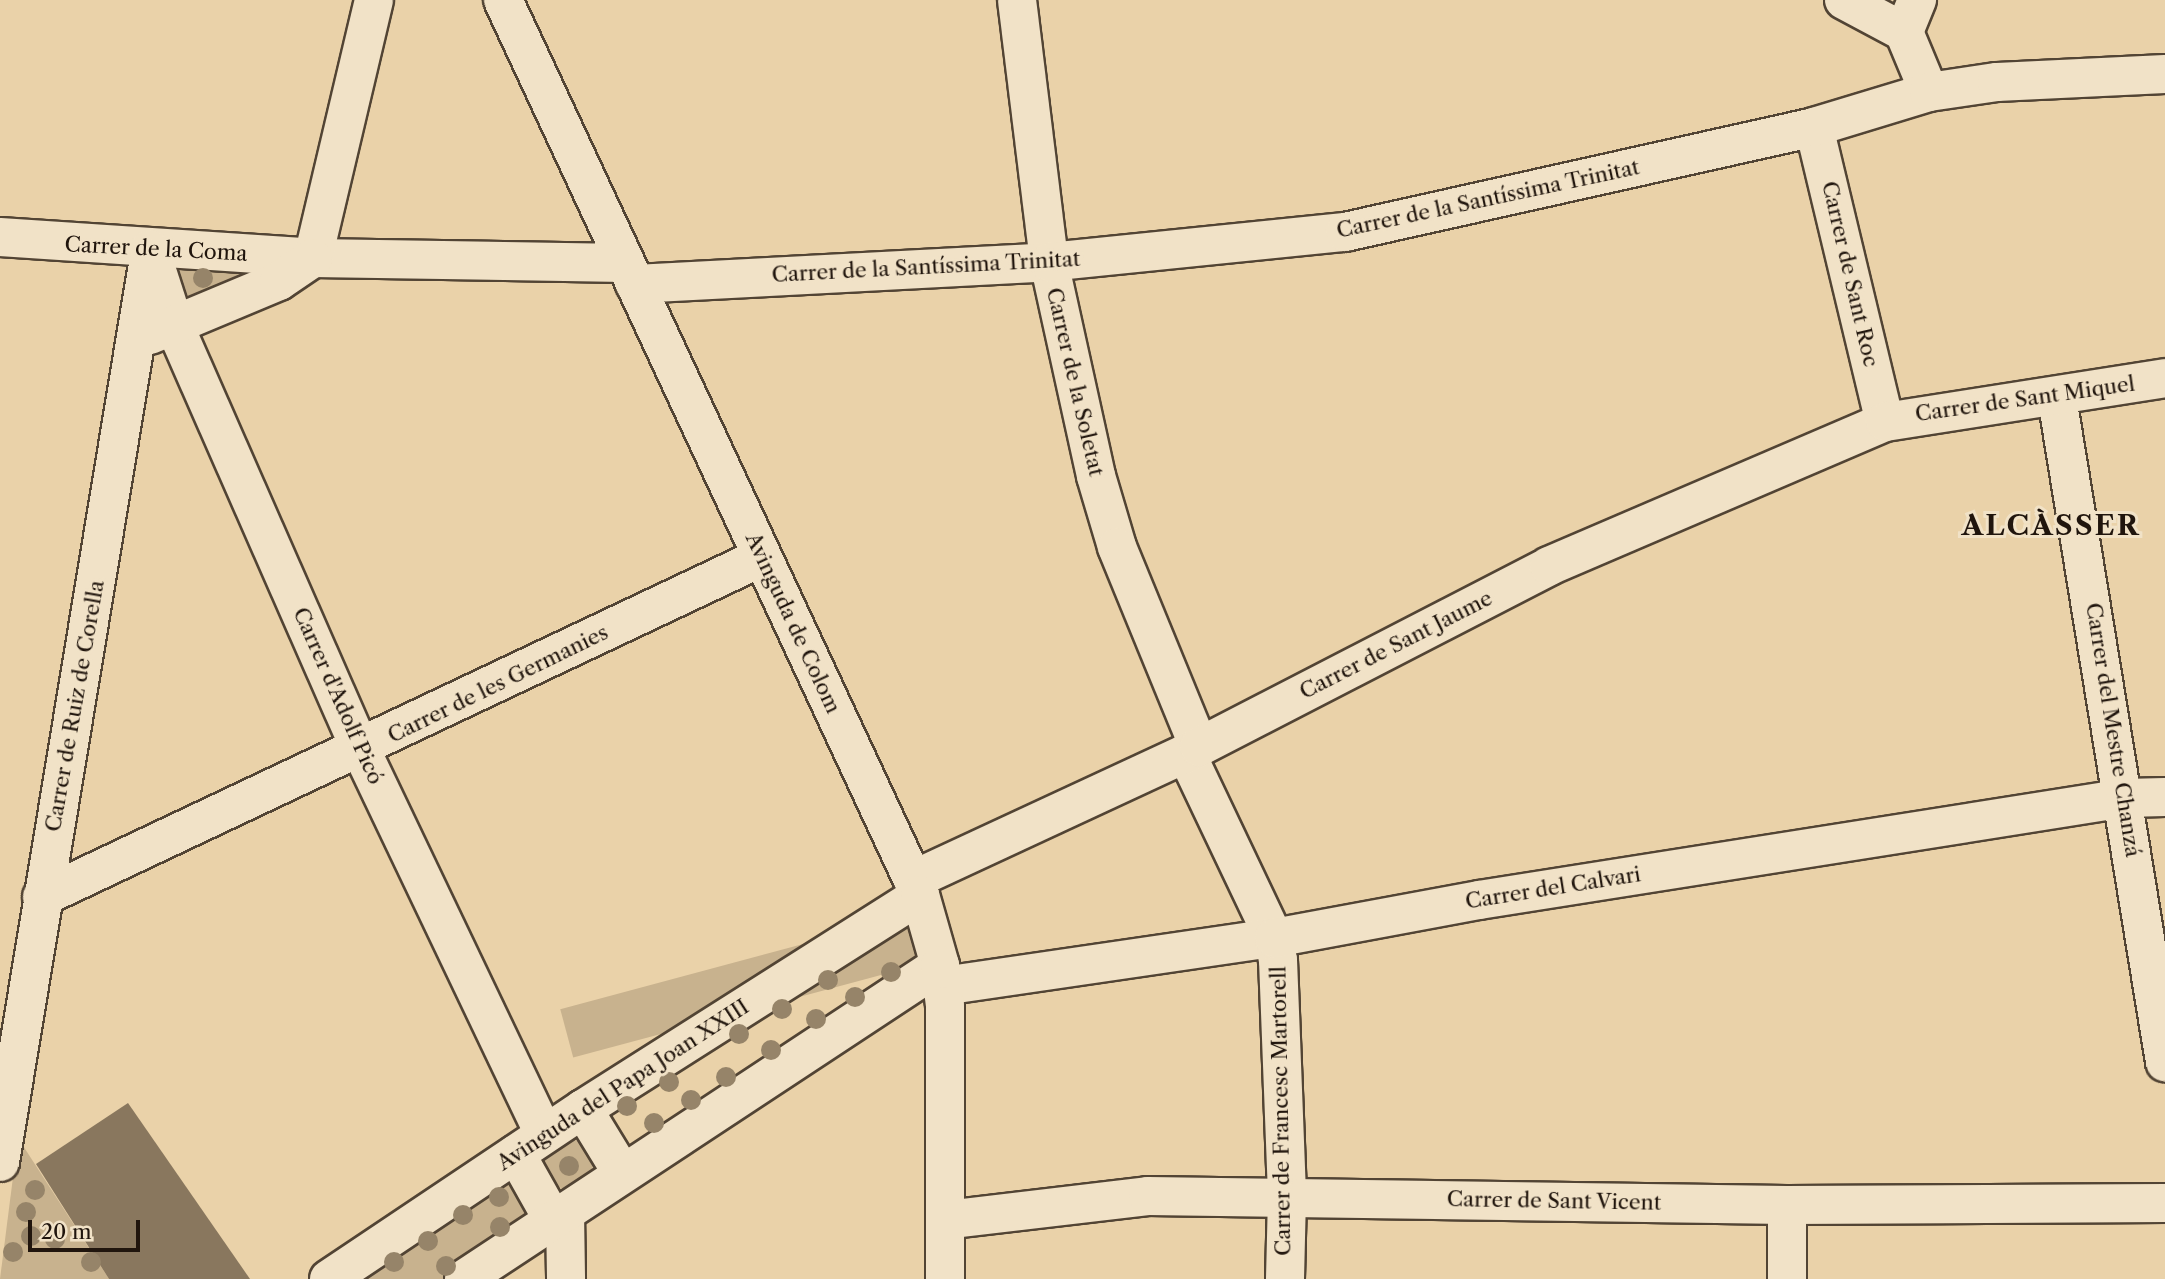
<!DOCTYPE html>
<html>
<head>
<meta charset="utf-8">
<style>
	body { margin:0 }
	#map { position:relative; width:2165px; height:1279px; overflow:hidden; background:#ead2a9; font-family:"Libre Caslon Text",serif }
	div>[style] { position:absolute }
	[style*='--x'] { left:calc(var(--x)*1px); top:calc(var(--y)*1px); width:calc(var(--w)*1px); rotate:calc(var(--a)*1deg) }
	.green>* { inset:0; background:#c8b28e; transform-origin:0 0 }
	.round { border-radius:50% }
	.building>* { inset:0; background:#89775e }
	.roads { filter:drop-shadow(2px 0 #524434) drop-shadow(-2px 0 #524434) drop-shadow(0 2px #524434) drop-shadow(0 -2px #524434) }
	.minor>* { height:38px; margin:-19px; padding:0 19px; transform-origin:19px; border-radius:19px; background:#f1e2c7 }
	.tertiary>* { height:38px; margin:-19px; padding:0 19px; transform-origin:19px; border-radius:19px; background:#f1e2c7 }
	.trees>* { width:20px; height:20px; margin:-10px; border-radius:50%; background:#968469 }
	span { translate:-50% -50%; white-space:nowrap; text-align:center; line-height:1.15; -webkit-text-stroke:6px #f1e2c7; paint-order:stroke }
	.street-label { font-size:21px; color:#20150d }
	.district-label { font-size:28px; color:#20150d; font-weight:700; letter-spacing:2px }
	.scale { position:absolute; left:28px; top:1220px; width:112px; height:32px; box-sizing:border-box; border:4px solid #20150d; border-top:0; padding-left:9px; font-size:21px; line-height:24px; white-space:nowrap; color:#20150d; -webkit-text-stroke:5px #f1e2c7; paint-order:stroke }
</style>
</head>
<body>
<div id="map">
	<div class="green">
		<i style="clip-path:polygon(169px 262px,275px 264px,184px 309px)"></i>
		<i style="left:908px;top:916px;width:50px;height:360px;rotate:75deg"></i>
		<i style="clip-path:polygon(18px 1138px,109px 1279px,0 1279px)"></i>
		<i class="round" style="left:543px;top:1139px;width:50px;height:50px"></i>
		<i style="clip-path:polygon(510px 1172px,537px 1218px,444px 1279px,351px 1279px)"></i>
	</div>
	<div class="building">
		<i style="clip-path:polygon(128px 1103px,250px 1279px,109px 1279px,36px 1164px)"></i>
	</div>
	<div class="roads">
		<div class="minor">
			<i style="--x:1017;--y:0;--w:264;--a:83"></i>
			<i style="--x:1049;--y:262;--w:219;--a:77.6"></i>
			<i style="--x:1096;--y:476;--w:74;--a:73.5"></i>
			<i style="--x:1117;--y:547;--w:216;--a:67.7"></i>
			<i style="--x:1844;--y:0;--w:68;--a:28.1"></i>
			<i style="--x:1904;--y:32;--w:65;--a:67.4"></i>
			<i style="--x:1904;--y:32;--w:35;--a:-68"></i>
			<i style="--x:1814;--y:127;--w:303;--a:76.5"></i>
			<i style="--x:0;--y:237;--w:314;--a:3.8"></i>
			<i style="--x:313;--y:258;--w:312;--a:0.9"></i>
			<i style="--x:150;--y:249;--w:82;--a:72.2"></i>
			<i style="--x:175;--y:327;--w:462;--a:66.3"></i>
			<i style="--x:361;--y:750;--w:425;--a:64.5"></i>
			<i style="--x:313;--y:258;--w:265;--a:-76.7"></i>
			<i style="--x:635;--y:284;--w:415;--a:-3"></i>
			<i style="--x:1049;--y:262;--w:298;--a:-5.8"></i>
			<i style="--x:1345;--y:232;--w:481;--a:-12.6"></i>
			<i style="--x:1814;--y:127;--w:120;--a:-16.9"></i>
			<i style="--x:1929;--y:92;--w:69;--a:-8.4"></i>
			<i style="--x:1997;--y:82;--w:168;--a:-2.7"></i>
			<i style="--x:150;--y:335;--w:140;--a:-22.7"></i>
			<i style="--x:279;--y:281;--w:41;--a:-34.1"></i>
			<i style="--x:2057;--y:398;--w:673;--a:80.76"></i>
			<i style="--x:1186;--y:753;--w:205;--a:64.6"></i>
			<i style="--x:1274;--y:938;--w:22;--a:80"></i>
			<i style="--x:1278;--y:960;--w:237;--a:87.8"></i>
			<i style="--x:1287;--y:1197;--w:82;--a:91.4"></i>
			<i style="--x:913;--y:880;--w:315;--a:-24.9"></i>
			<i style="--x:1199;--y:747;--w:394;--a:-27.3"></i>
			<i style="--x:1549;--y:566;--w:366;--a:-23.2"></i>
			<i style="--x:1885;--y:422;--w:283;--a:-8.9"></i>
			<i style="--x:42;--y:897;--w:796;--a:-25.28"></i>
			<i style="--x:943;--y:986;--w:334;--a:-8.3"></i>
			<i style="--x:1274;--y:938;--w:208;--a:-10.5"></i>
			<i style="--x:1479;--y:900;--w:654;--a:-8.97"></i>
			<i style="--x:2125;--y:798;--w:40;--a:-1.4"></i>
			<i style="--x:583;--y:1109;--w:75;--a:58.6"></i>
			<i style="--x:516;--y:1154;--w:76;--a:60.7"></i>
			<i style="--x:0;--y:1162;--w:916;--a:-80.64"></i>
			<i style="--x:565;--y:1213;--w:66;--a:89.1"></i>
			<i style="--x:945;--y:1220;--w:204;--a:-6.7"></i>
			<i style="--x:1148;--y:1196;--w:639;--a:0.81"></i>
			<i style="--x:1787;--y:1205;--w:378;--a:-0.3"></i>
			<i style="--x:329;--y:1279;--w:306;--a:-33.8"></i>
			<i style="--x:583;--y:1109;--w:399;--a:-32.4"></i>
			<i style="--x:464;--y:1279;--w:570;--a:-33.41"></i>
			<i style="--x:1787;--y:1279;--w:74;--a:-90"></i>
		</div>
		<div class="tertiary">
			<i style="--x:503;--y:0;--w:987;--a:65.02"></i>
			<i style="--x:920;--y:895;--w:73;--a:74.1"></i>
			<i style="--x:940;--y:965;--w:41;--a:83"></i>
			<i style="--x:945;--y:1006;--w:273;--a:90"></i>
		</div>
	</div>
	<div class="trees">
		<i style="left:203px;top:278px"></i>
		<i style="left:891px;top:972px"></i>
		<i style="left:828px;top:980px"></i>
		<i style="left:855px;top:997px"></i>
		<i style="left:782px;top:1009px"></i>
		<i style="left:816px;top:1019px"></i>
		<i style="left:739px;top:1034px"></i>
		<i style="left:771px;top:1050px"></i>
		<i style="left:726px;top:1077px"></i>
		<i style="left:669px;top:1082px"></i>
		<i style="left:691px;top:1100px"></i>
		<i style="left:627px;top:1106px"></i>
		<i style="left:654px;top:1123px"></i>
		<i style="left:569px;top:1166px"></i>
		<i style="left:35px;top:1190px"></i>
		<i style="left:499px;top:1197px"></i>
		<i style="left:26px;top:1212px"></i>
		<i style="left:463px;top:1215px"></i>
		<i style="left:500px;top:1227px"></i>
		<i style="left:31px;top:1236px"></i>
		<i style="left:55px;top:1239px"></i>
		<i style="left:428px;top:1241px"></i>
		<i style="left:13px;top:1252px"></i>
		<i style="left:91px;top:1262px"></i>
		<i style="left:394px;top:1262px"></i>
		<i style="left:446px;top:1266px"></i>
	</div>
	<div class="street-label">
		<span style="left:1488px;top:199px;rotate:-12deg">Carrer de la Santíssima Trinitat</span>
		<span style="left:156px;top:249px;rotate:3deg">Carrer de la Coma</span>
		<span style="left:926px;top:267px;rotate:-3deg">Carrer de la Santíssima Trinitat</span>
		<span style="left:1850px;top:274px;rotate:77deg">Carrer de Sant Roc</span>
		<span style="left:1075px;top:382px;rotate:77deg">Carrer de la Soletat</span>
		<span style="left:2025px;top:399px;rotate:-8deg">Carrer de Sant Miquel</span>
		<span style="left:793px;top:623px;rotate:65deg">Avinguda de Colom</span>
		<span style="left:1396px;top:645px;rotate:-27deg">Carrer de Sant Jaume</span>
		<span style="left:498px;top:684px;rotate:-26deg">Carrer de les Germanies</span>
		<span style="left:338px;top:696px;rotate:66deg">Carrer d'Adolf Picó</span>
		<span style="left:75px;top:706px;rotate:-80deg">Carrer de Ruiz de Corella</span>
		<span style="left:2113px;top:730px;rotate:81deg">Carrer del Mestre Chanzá</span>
		<span style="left:1553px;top:888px;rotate:-9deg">Carrer del Calvari</span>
		<span style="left:623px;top:1085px;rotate:-33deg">Avinguda del Papa Joan XXIII</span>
		<span style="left:1281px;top:1111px;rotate:-91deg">Carrer de Francesc Martorell</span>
		<span style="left:1554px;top:1201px;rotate:1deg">Carrer de Sant Vicent</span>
	</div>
	<div class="district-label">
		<span style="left:2051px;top:525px">ALCÀSSER</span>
	</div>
	<div class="scale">20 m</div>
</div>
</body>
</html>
